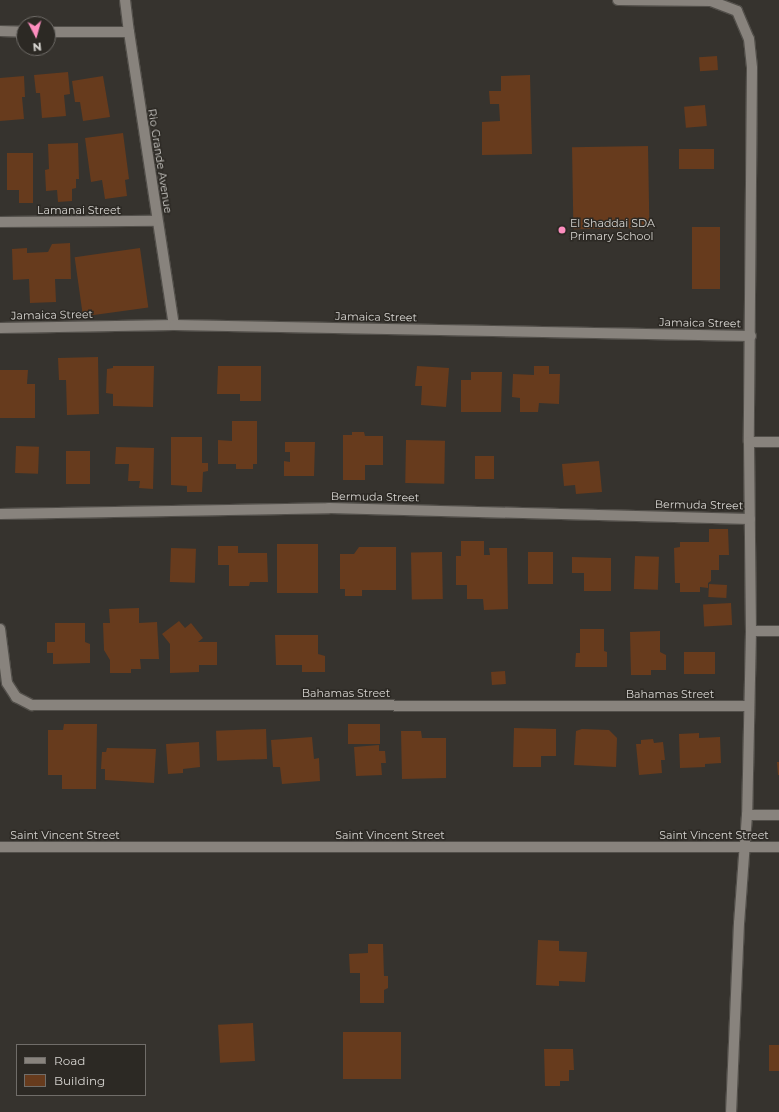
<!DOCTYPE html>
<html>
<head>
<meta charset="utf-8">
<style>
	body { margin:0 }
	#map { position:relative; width:779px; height:1112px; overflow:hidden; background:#36332e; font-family:Montserrat,sans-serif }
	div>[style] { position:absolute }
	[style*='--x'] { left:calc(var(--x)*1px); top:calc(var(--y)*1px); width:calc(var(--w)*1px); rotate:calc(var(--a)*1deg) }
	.building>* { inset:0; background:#673b1d; transform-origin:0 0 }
	.roads { filter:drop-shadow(1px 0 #524f4a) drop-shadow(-1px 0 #524f4a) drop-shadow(0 1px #524f4a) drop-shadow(0 -1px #524f4a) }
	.minor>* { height:10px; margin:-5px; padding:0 5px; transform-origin:5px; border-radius:5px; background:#88837d }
	.dots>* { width:11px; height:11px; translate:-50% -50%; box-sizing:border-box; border:2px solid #2c2924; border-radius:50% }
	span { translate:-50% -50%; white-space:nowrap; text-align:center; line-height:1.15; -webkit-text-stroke:3px #2c2924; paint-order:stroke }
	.street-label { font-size:11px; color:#d6d4d0 }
	.poi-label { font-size:11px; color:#d6d4d0 }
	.left { translate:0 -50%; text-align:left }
	.legend { position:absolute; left:16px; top:1044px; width:130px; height:52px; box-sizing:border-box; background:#2c2924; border:1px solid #706d69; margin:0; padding:5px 7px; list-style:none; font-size:12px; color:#d6d4d0 }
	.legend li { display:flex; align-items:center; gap:8px; height:20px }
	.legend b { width:20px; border:1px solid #706d69 }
	.north { position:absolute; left:16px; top:16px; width:40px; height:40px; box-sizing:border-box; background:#2c2924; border:1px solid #706d69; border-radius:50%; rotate:174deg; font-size:11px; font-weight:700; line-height:16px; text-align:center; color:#d6d4d0 }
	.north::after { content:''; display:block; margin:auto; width:14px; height:18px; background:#fd8ebf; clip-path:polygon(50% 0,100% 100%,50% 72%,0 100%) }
</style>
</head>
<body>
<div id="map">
	<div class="building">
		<i style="left:717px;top:56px;width:14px;height:18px;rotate:86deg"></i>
		<i style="clip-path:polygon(68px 72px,70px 94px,64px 95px,66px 116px,42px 118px,40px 93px,36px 93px,34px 75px)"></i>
		<i style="clip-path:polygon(530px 75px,532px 154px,482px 155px,482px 122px,500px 121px,499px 104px,490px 104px,489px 91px,501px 91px,501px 76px)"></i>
		<i style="clip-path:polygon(24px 76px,25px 97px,22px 97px,24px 119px,0 121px,0 78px)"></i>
		<i style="clip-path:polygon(103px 76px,110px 117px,83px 121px,80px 102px,75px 102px,72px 81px)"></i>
		<i style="left:705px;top:105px;width:21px;height:21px;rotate:85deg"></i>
		<i style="clip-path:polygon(123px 133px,129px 179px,125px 180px,127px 196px,105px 199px,102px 180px,91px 182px,85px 138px)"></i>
		<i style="clip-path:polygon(78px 143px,79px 179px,76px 179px,76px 188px,72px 189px,72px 201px,58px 202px,57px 190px,46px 191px,45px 170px,49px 169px,48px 144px)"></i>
		<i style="left:648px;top:146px;width:82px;height:76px;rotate:89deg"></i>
		<i style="left:679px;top:149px;width:35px;height:20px"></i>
		<i style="clip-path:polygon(7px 153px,33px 153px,33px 203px,19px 203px,19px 190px,7px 190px)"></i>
		<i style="left:692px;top:227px;width:28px;height:62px"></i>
		<i style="clip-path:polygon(70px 243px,71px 279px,55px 279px,56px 302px,30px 303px,29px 279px,13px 280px,12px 249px,27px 248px,27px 253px,48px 252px,52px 244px)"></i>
		<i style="left:140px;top:248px;width:60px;height:66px;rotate:82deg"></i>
		<i style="clip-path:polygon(98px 357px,99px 414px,67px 415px,66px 380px,59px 380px,58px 358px)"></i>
		<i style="clip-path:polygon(113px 366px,154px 366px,153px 407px,113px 406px,113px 394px,106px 393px,107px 369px,113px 368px)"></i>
		<i style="clip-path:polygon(218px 366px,261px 366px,261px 401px,240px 401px,240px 394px,217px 394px)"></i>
		<i style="clip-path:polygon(417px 366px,449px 368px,446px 407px,421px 405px,422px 386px,415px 386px)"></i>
		<i style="clip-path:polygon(534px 366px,549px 366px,549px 374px,560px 374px,559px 404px,539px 403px,538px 412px,520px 412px,520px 398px,512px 397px,513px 374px,534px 375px)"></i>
		<i style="clip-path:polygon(0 370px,28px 370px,27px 384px,35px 384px,35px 418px,0 418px)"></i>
		<i style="clip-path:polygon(471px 372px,502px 372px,501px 412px,461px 412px,461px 380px,471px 380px)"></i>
		<i style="clip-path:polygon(232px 421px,257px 421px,257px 464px,253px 464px,253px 469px,236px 469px,236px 464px,218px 464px,218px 440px,232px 441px)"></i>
		<i style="clip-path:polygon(352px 432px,364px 432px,365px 436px,383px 436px,383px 465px,365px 465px,365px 480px,343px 480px,343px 435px,352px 435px)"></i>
		<i style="clip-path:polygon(171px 437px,202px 437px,202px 463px,208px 463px,208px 471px,203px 472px,202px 492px,187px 492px,187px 486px,171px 485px)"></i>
		<i style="left:406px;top:440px;width:39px;height:43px;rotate:1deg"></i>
		<i style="clip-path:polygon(285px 442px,315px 442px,314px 476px,284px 476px,284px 461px,290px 462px,290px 452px,285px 452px)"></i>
		<i style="left:16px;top:446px;width:23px;height:27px;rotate:2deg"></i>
		<i style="clip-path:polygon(116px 447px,154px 448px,153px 489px,139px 488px,140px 481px,128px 481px,129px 464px,115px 464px)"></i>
		<i style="left:66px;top:451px;width:24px;height:33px"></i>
		<i style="left:475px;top:456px;width:19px;height:23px"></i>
		<i style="clip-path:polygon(599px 461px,602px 492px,576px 494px,575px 485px,564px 486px,562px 464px)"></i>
		<i style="clip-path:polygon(709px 529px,728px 529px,729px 555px,719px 555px,719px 570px,711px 570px,711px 581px,708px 583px,708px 588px,700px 587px,700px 592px,680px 592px,680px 583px,675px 583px,674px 548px,680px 547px,680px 542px,709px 542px)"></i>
		<i style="clip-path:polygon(461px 541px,484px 541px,484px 555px,490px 555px,489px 548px,507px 548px,508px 609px,484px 610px,483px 599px,467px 599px,467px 585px,456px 585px,456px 556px,461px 556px)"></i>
		<i style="left:277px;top:544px;width:41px;height:49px"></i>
		<i style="clip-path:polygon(218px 546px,238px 546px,238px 553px,267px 553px,268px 582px,250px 582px,249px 586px,229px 586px,229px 565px,218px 565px)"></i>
		<i style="clip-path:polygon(359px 547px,396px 547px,396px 590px,362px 590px,362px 596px,345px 596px,345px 589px,340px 589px,340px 554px,354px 554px)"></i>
		<i style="left:171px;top:548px;width:25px;height:34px;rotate:2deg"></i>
		<i style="left:442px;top:552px;width:47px;height:31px;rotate:89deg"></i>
		<i style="left:528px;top:552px;width:25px;height:32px"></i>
		<i style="left:635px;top:556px;width:24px;height:33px;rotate:2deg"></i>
		<i style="clip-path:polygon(572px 557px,611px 558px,611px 591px,584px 591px,584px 573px,572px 573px)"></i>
		<i style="left:709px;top:584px;width:18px;height:13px;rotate:3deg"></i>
		<i style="left:731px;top:603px;width:22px;height:28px;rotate:87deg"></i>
		<i style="clip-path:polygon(139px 608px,139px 623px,157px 622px,159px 659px,140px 659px,141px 669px,131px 669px,131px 673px,110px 673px,110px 660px,104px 650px,103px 623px,110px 623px,109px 609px)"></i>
		<i style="clip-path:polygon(179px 621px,185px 628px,191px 623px,203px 638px,198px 642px,217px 642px,217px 665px,199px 665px,199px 672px,170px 673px,170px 644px,162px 634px)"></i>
		<i style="clip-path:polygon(55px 623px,85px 623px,85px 642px,90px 644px,90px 663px,53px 664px,53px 653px,47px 653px,47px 642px,55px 642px)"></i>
		<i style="clip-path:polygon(580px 629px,604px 629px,604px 651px,607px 652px,607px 667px,575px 667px,576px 653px,580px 653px)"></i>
		<i style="clip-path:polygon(660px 631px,660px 652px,666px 655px,666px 670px,651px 670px,651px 675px,631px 675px,630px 632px)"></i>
		<i style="clip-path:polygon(275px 635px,318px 635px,318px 654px,325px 656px,325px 672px,302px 672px,302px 665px,276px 665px)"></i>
		<i style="left:684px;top:652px;width:31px;height:22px"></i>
		<i style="left:505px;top:671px;width:13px;height:14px;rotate:86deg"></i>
		<i style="clip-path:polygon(64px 724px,97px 724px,96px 789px,62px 789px,62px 775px,48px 775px,48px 730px,63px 730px)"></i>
		<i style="left:348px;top:724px;width:32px;height:20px"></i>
		<i style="clip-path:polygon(514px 728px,556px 729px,556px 756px,541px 756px,541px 767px,513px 767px)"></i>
		<i style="left:266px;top:729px;width:30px;height:50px;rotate:88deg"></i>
		<i style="clip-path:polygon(582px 729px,609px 730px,617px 738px,616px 767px,574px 765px,576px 731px)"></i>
		<i style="clip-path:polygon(401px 731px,421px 731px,422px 738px,446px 738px,446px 778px,402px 779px)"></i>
		<i style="clip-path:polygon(699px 733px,699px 738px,720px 737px,721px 763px,705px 764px,705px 767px,680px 768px,679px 734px)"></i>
		<i style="clip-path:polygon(312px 737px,314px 759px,319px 758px,320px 781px,282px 784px,280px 767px,273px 767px,271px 740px)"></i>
		<i style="clip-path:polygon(653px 739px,654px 743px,663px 742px,665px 760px,661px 760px,662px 773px,639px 775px,636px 744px,641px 744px,641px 740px)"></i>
		<i style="clip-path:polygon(199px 742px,200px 767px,183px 769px,183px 773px,168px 774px,166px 744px)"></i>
		<i style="clip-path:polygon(379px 745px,379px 751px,385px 751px,386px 763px,381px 763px,382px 775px,356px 776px,354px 747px)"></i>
		<i style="clip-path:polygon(107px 748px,156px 749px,154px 783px,105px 780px,105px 769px,101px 769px,102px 752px,106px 752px)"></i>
		<i style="clip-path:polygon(777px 762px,779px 762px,779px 775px,778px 775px)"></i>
		<i style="clip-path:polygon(538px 940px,559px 941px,559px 951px,587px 952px,585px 982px,559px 981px,559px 986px,536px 985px)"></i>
		<i style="clip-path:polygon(368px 944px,383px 944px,384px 976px,388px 976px,388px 988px,384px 990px,384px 1003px,360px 1003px,360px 973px,350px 973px,349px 954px,368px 953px)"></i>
		<i style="left:253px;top:1023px;width:38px;height:35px;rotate:87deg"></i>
		<i style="left:343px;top:1032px;width:58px;height:47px"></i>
		<i style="left:769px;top:1045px;width:10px;height:26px"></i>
		<i style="clip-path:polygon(544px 1049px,573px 1049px,574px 1070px,569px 1070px,569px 1081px,560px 1081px,560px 1086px,545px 1086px)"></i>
	</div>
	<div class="roads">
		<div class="minor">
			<i style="--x:125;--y:0;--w:32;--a:83"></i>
			<i style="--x:129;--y:32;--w:296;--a:81.3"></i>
			<i style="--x:618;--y:0;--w:93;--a:0.6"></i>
			<i style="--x:711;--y:1;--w:28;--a:21"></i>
			<i style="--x:737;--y:11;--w:30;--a:67"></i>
			<i style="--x:749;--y:39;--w:29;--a:84"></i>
			<i style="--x:752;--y:68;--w:374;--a:90.5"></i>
			<i style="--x:749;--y:442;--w:189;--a:89.4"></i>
			<i style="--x:751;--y:631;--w:184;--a:91.2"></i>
			<i style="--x:747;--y:815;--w:108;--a:94.2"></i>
			<i style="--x:739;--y:923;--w:189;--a:92.4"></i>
			<i style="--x:0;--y:31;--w:24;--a:2"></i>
			<i style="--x:48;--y:32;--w:81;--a:0"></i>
			<i style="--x:0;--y:222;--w:157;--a:-0.4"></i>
			<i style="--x:0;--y:328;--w:174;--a:-1"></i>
			<i style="--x:174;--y:325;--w:577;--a:1.09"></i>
			<i style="--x:749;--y:442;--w:30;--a:0"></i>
			<i style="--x:0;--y:514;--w:329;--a:-1"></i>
			<i style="--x:329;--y:508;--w:421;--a:1.5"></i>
			<i style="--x:0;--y:629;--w:54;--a:82.6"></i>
			<i style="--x:7;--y:683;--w:17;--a:57"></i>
			<i style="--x:16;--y:697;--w:18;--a:27"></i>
			<i style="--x:32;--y:705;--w:717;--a:0.08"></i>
			<i style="--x:751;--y:631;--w:28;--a:0"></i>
			<i style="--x:747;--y:815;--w:32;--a:0"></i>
			<i style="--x:0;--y:847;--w:779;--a:0"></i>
		</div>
	</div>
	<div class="dots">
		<i style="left:562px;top:230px;background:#fd8ebf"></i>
	</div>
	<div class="street-label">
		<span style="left:160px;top:161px;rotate:81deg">Rio Grande Avenue</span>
		<span style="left:79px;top:210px">Lamanai Street</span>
		<span style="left:52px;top:315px;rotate:-1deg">Jamaica Street</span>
		<span style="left:376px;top:317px;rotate:1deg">Jamaica Street</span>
		<span style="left:700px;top:323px;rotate:1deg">Jamaica Street</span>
		<span style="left:375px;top:497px;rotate:1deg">Bermuda Street</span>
		<span style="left:699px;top:505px;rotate:1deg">Bermuda Street</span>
		<span style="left:346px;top:693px">Bahamas Street</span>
		<span style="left:670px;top:694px">Bahamas Street</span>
		<span style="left:65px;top:835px">Saint Vincent Street</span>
		<span style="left:390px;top:835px">Saint Vincent Street</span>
		<span style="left:714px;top:835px">Saint Vincent Street</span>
	</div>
	<div class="poi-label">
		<span class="left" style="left:570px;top:230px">El Shaddai SDA<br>Primary School</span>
	</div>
	<ul class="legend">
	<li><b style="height:5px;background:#88837d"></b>Road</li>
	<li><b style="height:11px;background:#673b1d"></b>Building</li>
	</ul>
	<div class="north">N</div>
</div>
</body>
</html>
